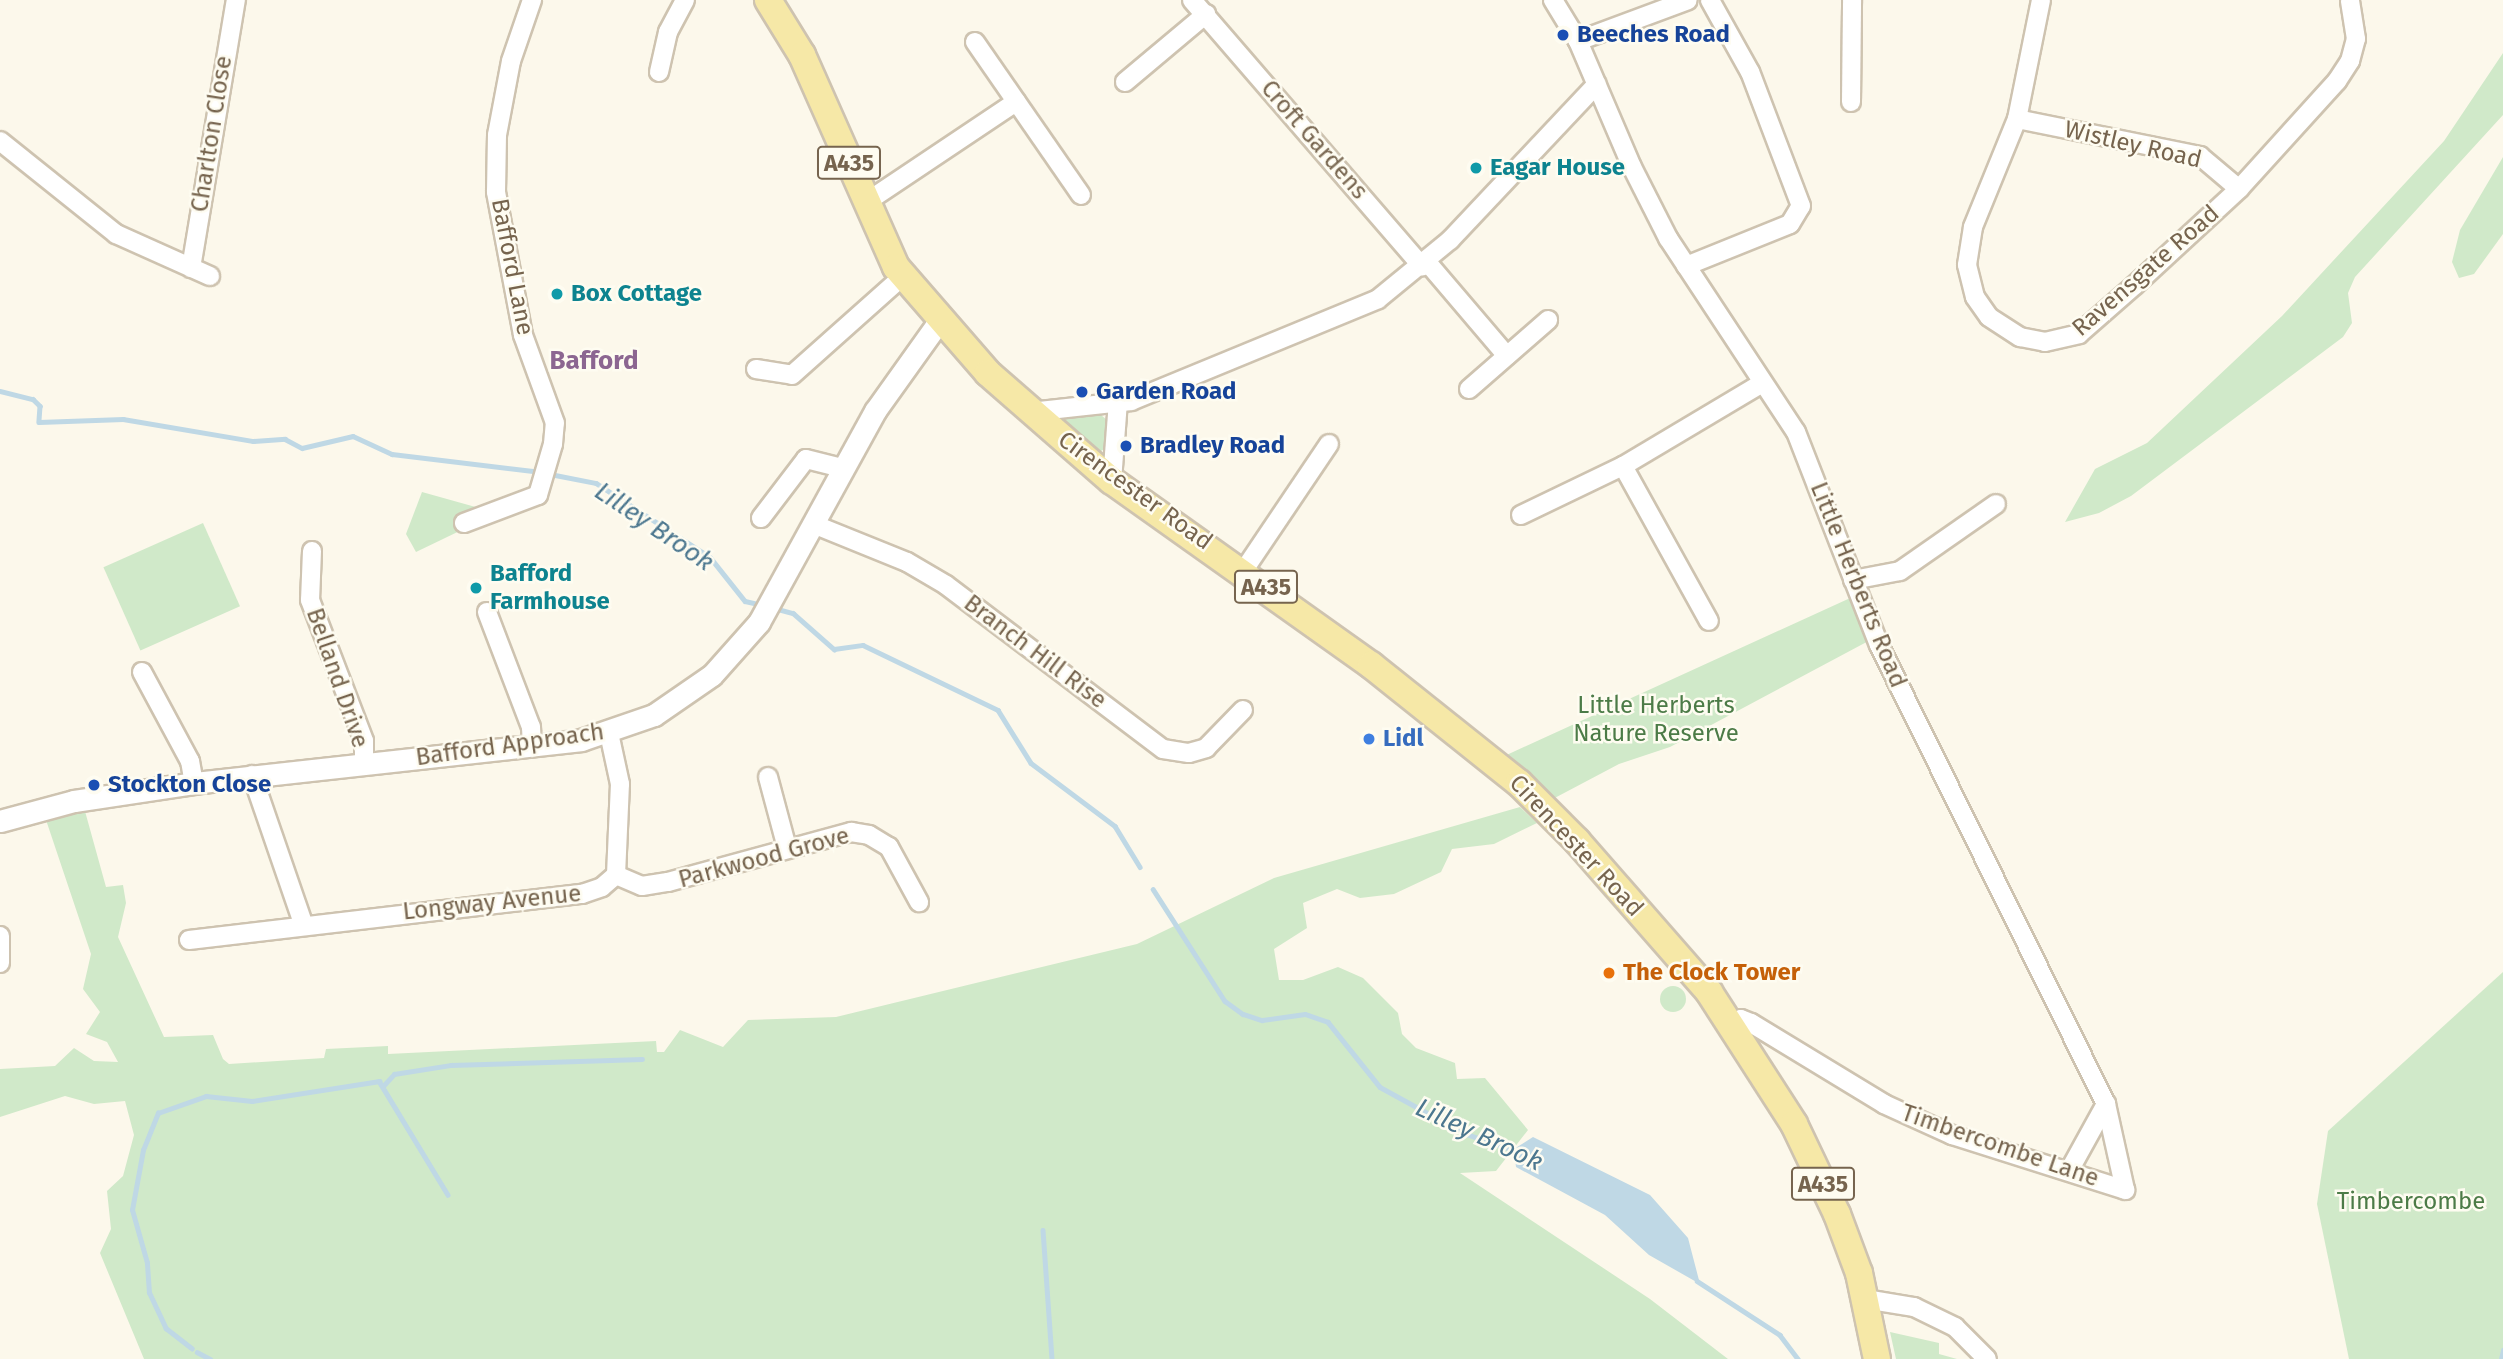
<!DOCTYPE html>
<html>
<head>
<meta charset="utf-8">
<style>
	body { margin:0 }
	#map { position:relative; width:2503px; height:1359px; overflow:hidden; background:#fcf8eb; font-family:"Fira Sans",sans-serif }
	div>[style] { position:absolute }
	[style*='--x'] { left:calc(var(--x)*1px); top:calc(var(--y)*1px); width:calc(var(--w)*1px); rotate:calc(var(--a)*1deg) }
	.green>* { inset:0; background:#d0e9c9; transform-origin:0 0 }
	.round { border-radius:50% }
	.water>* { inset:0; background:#bfd8e5 }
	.stream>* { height:4.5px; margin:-2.25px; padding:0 2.25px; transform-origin:2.25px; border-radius:2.25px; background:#bfd8e5 }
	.roads { filter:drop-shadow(2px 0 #cec3b0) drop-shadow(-2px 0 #cec3b0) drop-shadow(0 2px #cec3b0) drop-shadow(0 -2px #cec3b0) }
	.minor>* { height:18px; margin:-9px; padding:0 9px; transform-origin:9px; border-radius:9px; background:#fff }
	.tertiary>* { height:21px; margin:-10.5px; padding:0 10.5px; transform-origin:10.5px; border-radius:10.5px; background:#fff }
	.primary>* { height:26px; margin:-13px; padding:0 13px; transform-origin:13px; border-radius:13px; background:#f6e8a7 }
	.dots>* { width:19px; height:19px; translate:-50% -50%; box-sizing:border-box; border:4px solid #fefcf1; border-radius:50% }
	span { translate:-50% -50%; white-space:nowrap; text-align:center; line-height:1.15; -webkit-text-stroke:5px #fefcf1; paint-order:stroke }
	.shield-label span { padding:2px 5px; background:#fefcf1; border:2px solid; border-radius:5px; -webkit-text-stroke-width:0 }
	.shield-label { font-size:23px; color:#76644e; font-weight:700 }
	.transit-label { font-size:24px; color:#164399; font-weight:700 }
	.left { translate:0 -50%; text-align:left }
	.street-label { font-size:24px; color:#76644e }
	.culture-label { font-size:24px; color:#0d838f; font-weight:700 }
	.park-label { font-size:24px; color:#4c7b47 }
	.shop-label { font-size:24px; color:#366cbe; font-weight:700 }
	.food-label { font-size:24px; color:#c56008; font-weight:700 }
	.neighbourhood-label { font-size:26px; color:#8c6691; font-weight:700 }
	.water-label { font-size:26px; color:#4c778f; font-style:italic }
</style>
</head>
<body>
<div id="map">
	<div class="green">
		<i style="clip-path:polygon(2503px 53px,2503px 115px,2355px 277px,2348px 293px,2352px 323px,2343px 337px,2131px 496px,2099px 513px,2065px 522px,2095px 469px,2147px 443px,2282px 316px,2444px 141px)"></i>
		<i style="clip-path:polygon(2503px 157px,2503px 234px,2474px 274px,2459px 278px,2452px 262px,2460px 230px)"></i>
		<i style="clip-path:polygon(1095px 410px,1107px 420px,1106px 448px,1096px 454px,1059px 425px,1060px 417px)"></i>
		<i style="clip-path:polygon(422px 492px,497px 513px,416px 552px,406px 534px)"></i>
		<i style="left:203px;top:523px;width:91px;height:109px;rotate:66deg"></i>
		<i style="clip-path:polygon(1859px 594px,1876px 637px,1670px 747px,1619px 764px,1549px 801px,1500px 758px)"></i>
		<i style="clip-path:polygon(83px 804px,106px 887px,123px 885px,126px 903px,118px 937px,164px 1037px,213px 1035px,223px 1059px,229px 1064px,324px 1058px,326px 1049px,388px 1046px,388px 1054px,656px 1041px,657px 1052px,664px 1052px,680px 1030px,723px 1047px,748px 1020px,836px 1017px,1137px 944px,1274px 878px,1520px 807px,1537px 823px,1494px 844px,1452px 849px,1441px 872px,1394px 894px,1360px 898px,1337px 889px,1303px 903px,1307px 928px,1274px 949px,1279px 980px,1303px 980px,1338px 967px,1363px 978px,1398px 1013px,1402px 1034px,1416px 1048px,1455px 1063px,1457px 1079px,1485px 1078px,1528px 1130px,1496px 1171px,1460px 1173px,1650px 1299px,1728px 1359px,144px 1359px,100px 1253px,111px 1229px,107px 1191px,123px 1176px,134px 1135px,125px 1101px,94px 1104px,65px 1096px,0 1117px,0 1069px,55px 1066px,74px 1048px,94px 1061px,118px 1062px,107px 1042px,86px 1034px,100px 1012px,83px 989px,91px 954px,44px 814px)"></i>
		<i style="clip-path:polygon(2503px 972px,2503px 1359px,2349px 1359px,2317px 1204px,2328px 1131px)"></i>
		<i class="round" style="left:1660px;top:986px;width:26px;height:26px"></i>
		<i style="clip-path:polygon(1890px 1332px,1939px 1343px,1939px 1354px,1957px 1359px,1896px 1359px)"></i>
	</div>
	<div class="water">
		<i style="clip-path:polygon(1533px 1137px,1650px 1195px,1688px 1238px,1700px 1284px,1649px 1255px,1605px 1215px,1516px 1167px,1514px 1149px)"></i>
	</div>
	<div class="stream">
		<i style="--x:0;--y:391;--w:34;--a:14"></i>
		<i style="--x:33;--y:399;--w:10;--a:45"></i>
		<i style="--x:40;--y:406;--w:16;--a:94"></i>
		<i style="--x:39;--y:422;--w:84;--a:-2"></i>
		<i style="--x:123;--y:419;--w:132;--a:9.6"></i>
		<i style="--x:253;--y:441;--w:32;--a:-4"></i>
		<i style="--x:285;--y:439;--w:19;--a:28"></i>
		<i style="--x:302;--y:448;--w:52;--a:-13.2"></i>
		<i style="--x:353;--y:436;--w:43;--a:24.8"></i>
		<i style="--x:392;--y:454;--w:150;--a:6.9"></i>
		<i style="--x:550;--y:474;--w:47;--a:11.1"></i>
		<i style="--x:596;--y:483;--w:136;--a:33"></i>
		<i style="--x:710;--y:557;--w:56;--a:51.5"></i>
		<i style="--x:745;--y:601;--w:18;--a:13"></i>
		<i style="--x:774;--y:608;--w:20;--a:15"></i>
		<i style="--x:793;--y:613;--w:55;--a:41.3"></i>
		<i style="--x:834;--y:649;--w:29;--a:-8"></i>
		<i style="--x:863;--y:645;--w:150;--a:25.7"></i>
		<i style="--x:998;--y:710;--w:62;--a:58.1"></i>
		<i style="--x:1031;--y:763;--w:105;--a:36.9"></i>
		<i style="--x:1115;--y:826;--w:48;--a:58.6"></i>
		<i style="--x:1153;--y:889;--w:133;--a:57.3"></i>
		<i style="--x:1225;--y:1001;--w:22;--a:36"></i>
		<i style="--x:1243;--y:1014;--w:20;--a:18"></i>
		<i style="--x:1262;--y:1020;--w:43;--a:-7.9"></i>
		<i style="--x:1305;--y:1014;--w:24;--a:19"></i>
		<i style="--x:1328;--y:1022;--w:83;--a:51.3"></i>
		<i style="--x:1380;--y:1087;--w:98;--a:28.7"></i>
		<i style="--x:1466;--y:1134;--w:53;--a:18.8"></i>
		<i style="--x:383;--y:1086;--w:16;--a:-47"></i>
		<i style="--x:394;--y:1074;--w:58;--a:-9"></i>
		<i style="--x:451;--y:1065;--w:191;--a:-1.8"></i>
		<i style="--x:1043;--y:1230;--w:129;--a:86"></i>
		<i style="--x:1697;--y:1281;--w:99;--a:33"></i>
		<i style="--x:1780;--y:1335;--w:30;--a:53"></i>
		<i style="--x:192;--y:1349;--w:33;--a:-142"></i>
		<i style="--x:166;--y:1329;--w:40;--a:-115"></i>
		<i style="--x:149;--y:1293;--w:30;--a:-94"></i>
		<i style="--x:147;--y:1263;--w:55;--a:-105.8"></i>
		<i style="--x:132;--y:1210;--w:61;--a:-79.6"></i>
		<i style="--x:143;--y:1150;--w:40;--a:-68"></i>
		<i style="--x:158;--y:1113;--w:51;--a:-19.5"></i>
		<i style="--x:206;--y:1096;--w:46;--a:6.2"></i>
		<i style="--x:252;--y:1101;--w:129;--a:-8.9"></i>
		<i style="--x:379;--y:1081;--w:133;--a:58.8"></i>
		<i style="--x:197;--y:1352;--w:15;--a:28"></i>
		<i style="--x:2501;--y:1359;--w:9;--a:-77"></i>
	</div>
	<div class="roads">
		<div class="minor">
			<i style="--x:1192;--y:0;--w:352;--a:49.2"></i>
			<i style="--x:1553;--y:0;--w:48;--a:58.6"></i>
			<i style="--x:1578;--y:41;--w:137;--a:66.8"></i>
			<i style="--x:1632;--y:167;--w:80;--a:63.1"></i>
			<i style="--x:1668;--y:238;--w:232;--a:56.6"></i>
			<i style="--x:1796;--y:432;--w:229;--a:68.7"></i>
			<i style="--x:1879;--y:645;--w:512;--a:63.69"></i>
			<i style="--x:2106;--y:1104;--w:88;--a:77.5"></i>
			<i style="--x:2041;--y:0;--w:121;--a:101.4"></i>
			<i style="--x:2017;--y:119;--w:117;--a:112.2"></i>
			<i style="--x:1973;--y:227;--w:38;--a:99"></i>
			<i style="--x:1967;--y:265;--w:33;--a:76"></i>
			<i style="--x:1975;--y:297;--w:24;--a:55"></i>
			<i style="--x:1989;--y:317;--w:37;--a:33"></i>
			<i style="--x:2020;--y:337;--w:25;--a:11"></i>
			<i style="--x:2045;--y:342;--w:35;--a:-13"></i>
			<i style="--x:2079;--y:334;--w:74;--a:-41.2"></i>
			<i style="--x:2135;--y:285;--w:142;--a:-42.7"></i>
			<i style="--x:2239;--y:189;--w:146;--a:-47.8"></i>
			<i style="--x:2337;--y:81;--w:24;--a:-57"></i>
			<i style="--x:2350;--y:61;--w:23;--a:-75"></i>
			<i style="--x:2356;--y:39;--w:39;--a:-99"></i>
			<i style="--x:1578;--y:41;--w:117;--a:-20.4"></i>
			<i style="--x:975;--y:42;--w:186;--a:55.3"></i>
			<i style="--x:659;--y:72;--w:41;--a:-77.3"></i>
			<i style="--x:668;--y:32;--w:36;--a:-62"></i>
			<i style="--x:1125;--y:82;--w:106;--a:-40"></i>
			<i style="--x:1851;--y:102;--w:102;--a:-89.4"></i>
			<i style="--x:2017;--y:119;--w:187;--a:11.4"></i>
			<i style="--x:2200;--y:156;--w:51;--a:40.2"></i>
			<i style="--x:0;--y:141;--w:149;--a:38.7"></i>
			<i style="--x:116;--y:234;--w:103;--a:24.1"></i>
			<i style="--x:865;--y:203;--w:182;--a:-33.8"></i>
			<i style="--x:1427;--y:262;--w:123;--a:49.6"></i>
			<i style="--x:1686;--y:266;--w:112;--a:-22"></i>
			<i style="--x:1790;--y:224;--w:21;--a:-59"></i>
			<i style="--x:1801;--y:206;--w:143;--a:-110.8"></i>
			<i style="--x:1750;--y:72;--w:82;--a:-119.1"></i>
			<i style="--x:191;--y:268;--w:272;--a:-80.5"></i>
			<i style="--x:756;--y:369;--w:36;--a:9"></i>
			<i style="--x:792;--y:375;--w:149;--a:-41.7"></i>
			<i style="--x:1469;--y:389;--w:105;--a:-41.1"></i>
			<i style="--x:1030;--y:412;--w:102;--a:-6.2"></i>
			<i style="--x:1131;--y:401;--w:267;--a:-22.4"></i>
			<i style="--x:1378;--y:299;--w:93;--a:-39.3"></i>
			<i style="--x:1450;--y:240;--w:214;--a:-46.7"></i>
			<i style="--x:1623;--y:466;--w:177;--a:61"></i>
			<i style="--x:1112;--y:481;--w:79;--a:-85.7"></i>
			<i style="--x:1521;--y:515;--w:113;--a:-25.7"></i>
			<i style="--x:1623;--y:466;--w:162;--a:-30.8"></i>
			<i style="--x:761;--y:518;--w:74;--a:-52.7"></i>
			<i style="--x:806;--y:459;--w:37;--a:14"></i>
			<i style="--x:464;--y:523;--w:79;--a:-20.7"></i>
			<i style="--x:538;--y:495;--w:53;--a:-73.6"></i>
			<i style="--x:553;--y:444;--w:21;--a:-85"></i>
			<i style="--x:555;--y:423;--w:94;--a:-110"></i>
			<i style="--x:523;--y:335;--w:146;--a:-100.7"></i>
			<i style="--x:496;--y:192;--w:57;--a:-89"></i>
			<i style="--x:497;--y:135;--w:75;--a:-79.3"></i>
			<i style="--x:511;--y:61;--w:65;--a:-71"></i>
			<i style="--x:813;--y:524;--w:101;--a:22"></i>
			<i style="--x:907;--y:562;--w:45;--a:30.5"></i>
			<i style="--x:946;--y:585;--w:272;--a:37.1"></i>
			<i style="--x:1163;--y:749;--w:26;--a:9"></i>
			<i style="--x:1189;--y:753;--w:18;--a:-16"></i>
			<i style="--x:1206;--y:748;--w:53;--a:-45.8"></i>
			<i style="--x:312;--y:551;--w:49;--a:92.3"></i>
			<i style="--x:310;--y:600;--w:151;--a:69"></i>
			<i style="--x:364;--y:741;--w:22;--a:90"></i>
			<i style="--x:1244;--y:570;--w:152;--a:-56"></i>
			<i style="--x:1853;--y:580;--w:48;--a:-10.8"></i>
			<i style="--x:1900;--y:571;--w:117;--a:-34.9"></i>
			<i style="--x:487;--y:612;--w:123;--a:69.1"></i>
			<i style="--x:531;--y:727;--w:18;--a:87"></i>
			<i style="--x:142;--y:672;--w:101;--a:61.7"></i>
			<i style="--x:190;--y:761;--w:22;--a:80"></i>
			<i style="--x:252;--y:775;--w:157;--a:71"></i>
			<i style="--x:768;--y:777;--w:73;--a:75"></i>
			<i style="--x:616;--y:875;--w:28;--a:23"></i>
			<i style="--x:642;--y:886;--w:26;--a:-9"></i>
			<i style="--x:668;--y:882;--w:190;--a:-15.3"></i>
			<i style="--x:851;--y:832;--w:18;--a:9"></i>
			<i style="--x:869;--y:835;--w:23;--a:31"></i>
			<i style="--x:889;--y:847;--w:63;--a:61.4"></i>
			<i style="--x:0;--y:936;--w:27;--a:90"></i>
			<i style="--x:189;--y:940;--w:396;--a:-6.7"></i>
			<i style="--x:582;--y:894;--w:21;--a:-19"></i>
			<i style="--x:602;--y:887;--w:18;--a:-41"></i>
			<i style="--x:616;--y:875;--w:91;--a:-87.5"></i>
			<i style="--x:620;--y:784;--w:52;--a:-102.2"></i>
			<i style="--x:1731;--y:1024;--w:11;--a:-27"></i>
			<i style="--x:1741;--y:1019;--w:11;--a:22"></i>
			<i style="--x:1751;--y:1023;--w:156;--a:31.3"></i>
			<i style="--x:1884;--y:1104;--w:75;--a:24.5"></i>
			<i style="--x:1952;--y:1135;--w:182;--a:17.6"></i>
			<i style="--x:2069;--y:1171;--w:77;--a:-61.1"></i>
			<i style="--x:1865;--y:1299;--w:50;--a:9.3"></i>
			<i style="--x:1914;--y:1307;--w:46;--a:26"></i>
			<i style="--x:1955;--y:1327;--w:45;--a:45"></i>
		</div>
		<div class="tertiary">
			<i style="--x:0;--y:821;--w:77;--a:-15.1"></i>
			<i style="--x:74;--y:801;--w:121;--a:-8.5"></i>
			<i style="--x:194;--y:783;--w:389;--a:-6.3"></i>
			<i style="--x:581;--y:740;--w:77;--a:-18.9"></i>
			<i style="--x:654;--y:715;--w:70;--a:-34.6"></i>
			<i style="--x:712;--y:675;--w:71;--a:-48.4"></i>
			<i style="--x:759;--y:622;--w:241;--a:-61.2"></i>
			<i style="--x:875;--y:411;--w:112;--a:-54.5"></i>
		</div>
		<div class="primary">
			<i style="--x:768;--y:0;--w:65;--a:58.3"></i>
			<i style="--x:802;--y:55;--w:232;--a:66.1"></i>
			<i style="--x:896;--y:267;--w:140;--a:49"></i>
			<i style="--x:988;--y:373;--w:164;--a:41.1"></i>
			<i style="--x:1112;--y:481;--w:318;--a:35.4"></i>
			<i style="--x:1371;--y:665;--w:189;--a:38.6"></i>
			<i style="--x:1519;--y:783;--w:82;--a:45"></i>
			<i style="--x:1577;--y:841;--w:201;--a:48.8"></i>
			<i style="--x:1709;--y:992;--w:157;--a:57.2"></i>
			<i style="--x:1794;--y:1124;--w:100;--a:64.5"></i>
			<i style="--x:1837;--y:1214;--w:63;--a:69.6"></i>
			<i style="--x:1859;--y:1273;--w:88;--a:78.2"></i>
		</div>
	</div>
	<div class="dots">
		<i style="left:1563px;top:35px;background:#1a4fb4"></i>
		<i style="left:1476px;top:168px;background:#0f9aa8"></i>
		<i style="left:557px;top:294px;background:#0f9aa8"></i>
		<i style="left:1082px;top:392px;background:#1a4fb4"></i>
		<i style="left:1126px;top:446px;background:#1a4fb4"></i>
		<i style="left:476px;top:588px;background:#0f9aa8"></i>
		<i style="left:1369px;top:739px;background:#3f7fe0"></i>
		<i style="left:94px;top:785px;background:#1a4fb4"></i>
		<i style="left:1609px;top:973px;background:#e8710a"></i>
	</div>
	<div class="shield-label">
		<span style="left:849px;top:163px">A435</span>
		<span style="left:1266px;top:587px">A435</span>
		<span style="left:1823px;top:1184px">A435</span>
	</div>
	<div class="transit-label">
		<span class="left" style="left:1577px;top:35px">Beeches Road</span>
		<span class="left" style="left:1096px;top:392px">Garden Road</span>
		<span class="left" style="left:1140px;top:446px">Bradley Road</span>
		<span class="left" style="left:108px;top:785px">Stockton Close</span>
	</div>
	<div class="street-label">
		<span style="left:212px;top:134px;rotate:-81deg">Charlton Close</span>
		<span style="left:1314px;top:140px;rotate:49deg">Croft Gardens</span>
		<span style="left:2133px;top:145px;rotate:13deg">Wistley Road</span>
		<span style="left:512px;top:267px;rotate:79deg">Bafford Lane</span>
		<span style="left:2146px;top:271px;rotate:-41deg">Ravensgate Road</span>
		<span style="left:1135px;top:491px;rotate:36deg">Cirencester Road</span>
		<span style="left:1858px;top:585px;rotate:68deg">Little Herberts Road</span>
		<span style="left:1035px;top:652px;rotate:37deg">Branch Hill Rise</span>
		<span style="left:337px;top:678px;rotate:71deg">Belland Drive</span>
		<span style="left:510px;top:745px;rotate:-8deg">Bafford Approach</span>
		<span style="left:1576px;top:846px;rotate:47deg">Cirencester Road</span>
		<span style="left:764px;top:858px;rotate:-15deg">Parkwood Grove</span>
		<span style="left:492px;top:903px;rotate:-6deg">Longway Avenue</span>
		<span style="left:2000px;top:1146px;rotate:19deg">Timbercombe Lane</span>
	</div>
	<div class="culture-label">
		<span class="left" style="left:1490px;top:168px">Eagar House</span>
		<span class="left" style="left:571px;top:294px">Box Cottage</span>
		<span class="left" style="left:490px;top:588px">Bafford<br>Farmhouse</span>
	</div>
	<div class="park-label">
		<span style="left:1656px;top:720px">Little Herberts<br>Nature Reserve</span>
		<span style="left:2411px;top:1202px">Timbercombe</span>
	</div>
	<div class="shop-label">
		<span class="left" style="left:1383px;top:739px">Lidl</span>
	</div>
	<div class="food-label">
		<span class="left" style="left:1623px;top:973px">The Clock Tower</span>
	</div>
	<div class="neighbourhood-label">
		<span style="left:594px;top:361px">Bafford</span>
	</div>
	<div class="water-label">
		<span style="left:654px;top:527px;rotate:34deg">Lilley Brook</span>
		<span style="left:1479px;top:1135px;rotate:25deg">Lilley Brook</span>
	</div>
</div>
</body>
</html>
